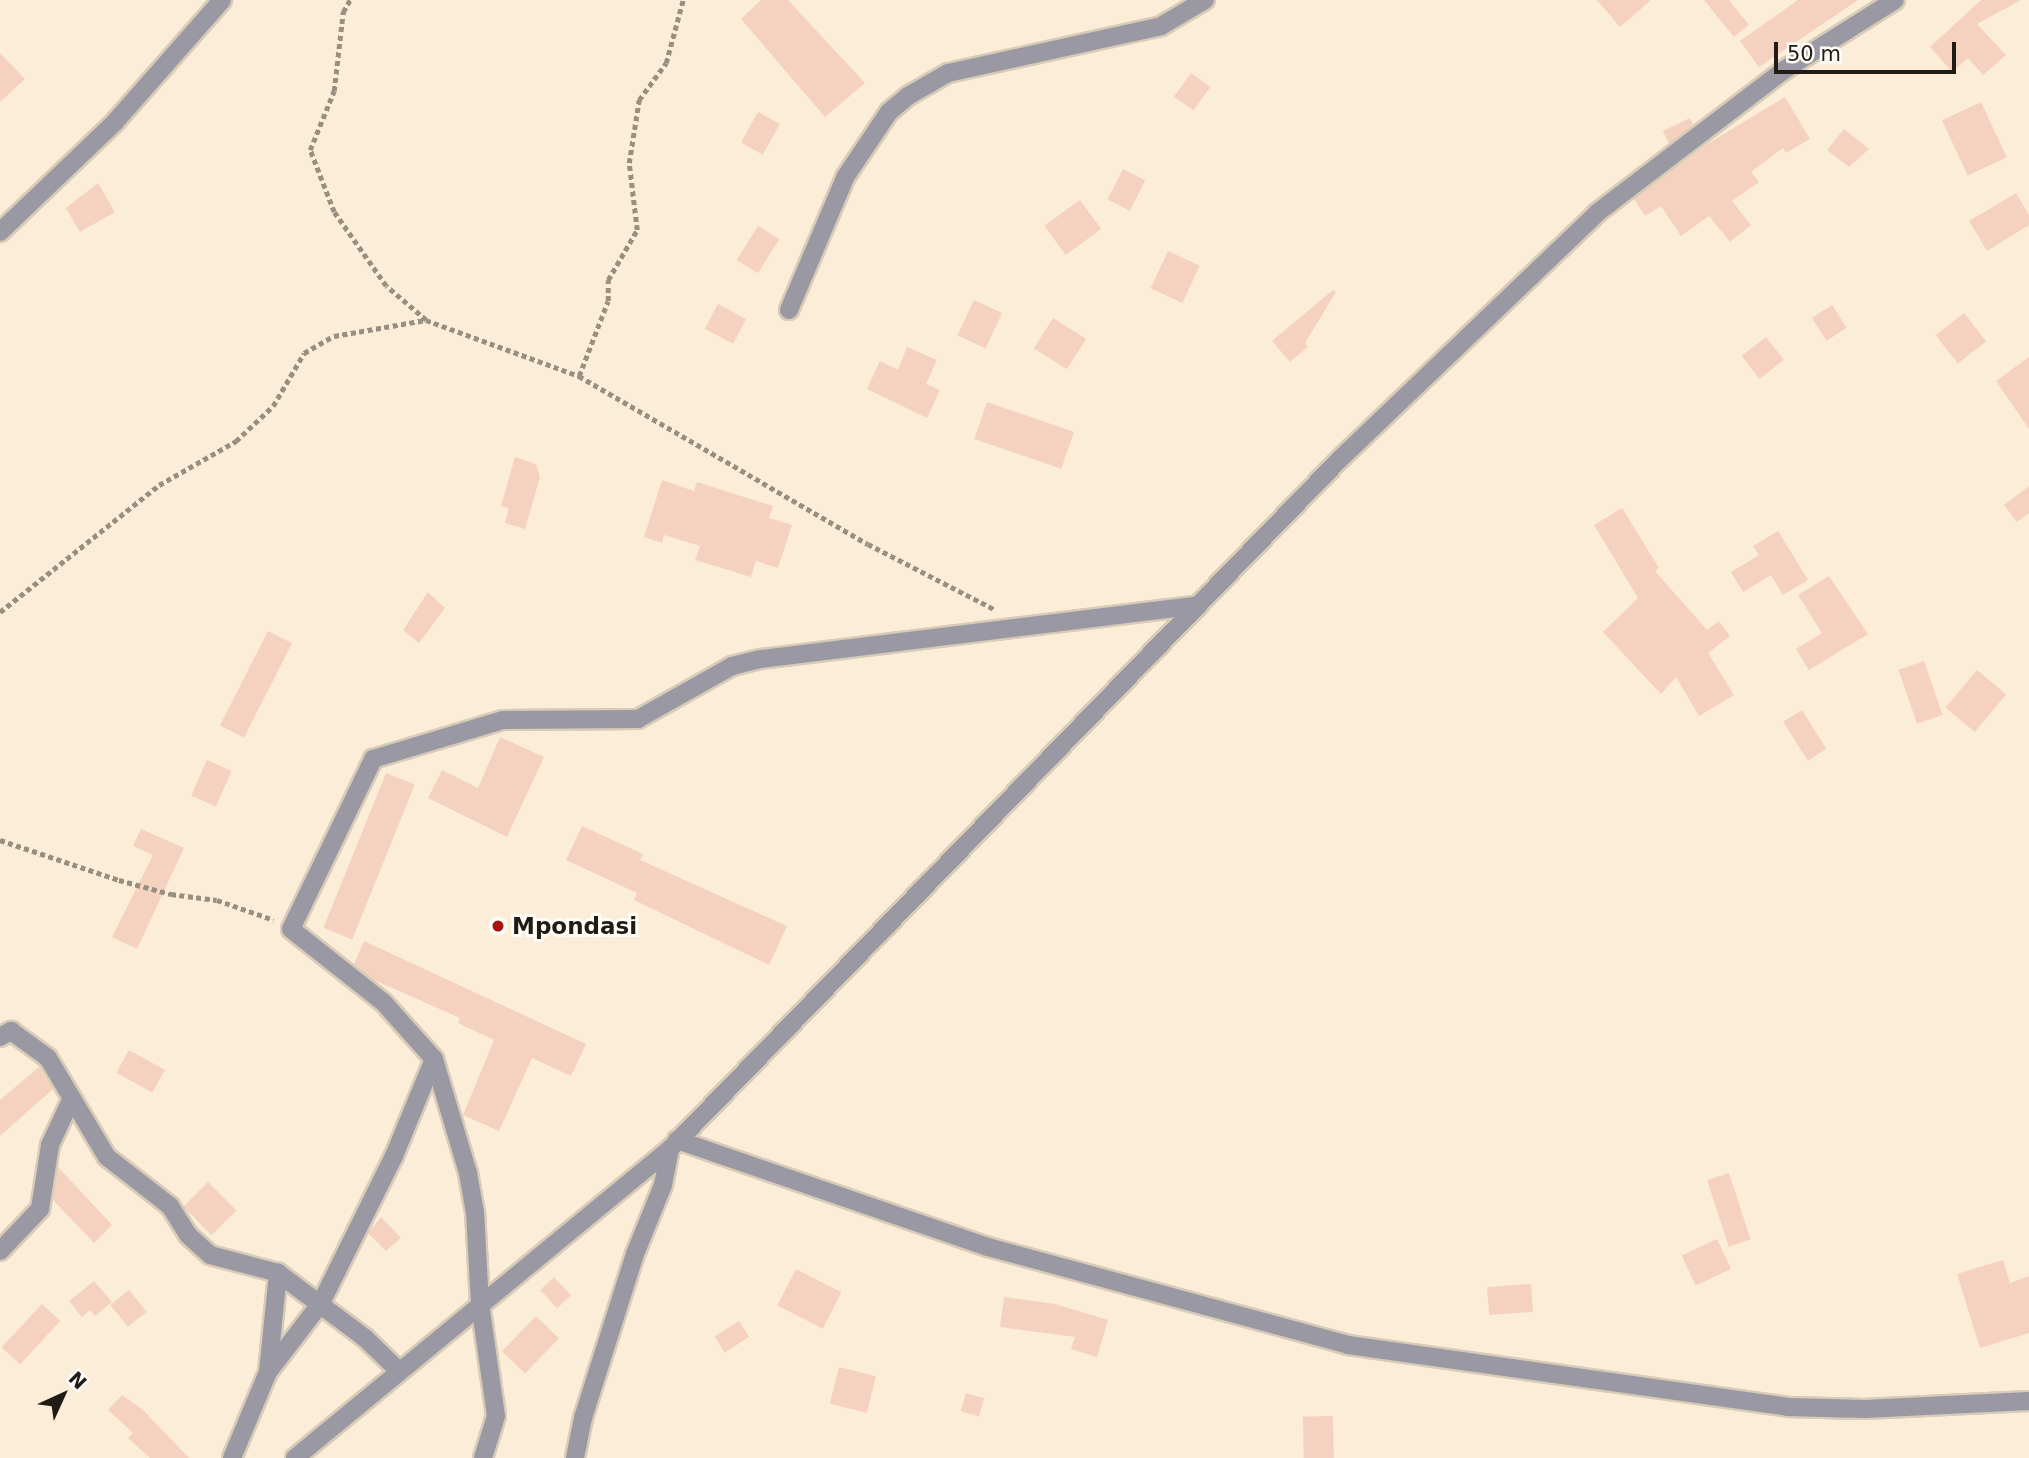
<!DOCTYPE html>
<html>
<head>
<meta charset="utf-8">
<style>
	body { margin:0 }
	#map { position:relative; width:2029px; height:1458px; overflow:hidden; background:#fbedd7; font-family:"DejaVu Sans",sans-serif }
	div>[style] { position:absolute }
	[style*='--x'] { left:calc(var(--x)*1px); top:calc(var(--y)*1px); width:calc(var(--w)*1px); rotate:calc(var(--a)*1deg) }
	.building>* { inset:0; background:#f5d2c0; transform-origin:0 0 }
	.path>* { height:4.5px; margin-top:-2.25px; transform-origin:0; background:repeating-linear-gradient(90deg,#998f80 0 5px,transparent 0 8.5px) }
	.roads { filter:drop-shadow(2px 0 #d8cbb8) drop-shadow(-2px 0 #d8cbb8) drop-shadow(0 2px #d8cbb8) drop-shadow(0 -2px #d8cbb8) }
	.street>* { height:18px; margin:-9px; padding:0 9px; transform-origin:9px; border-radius:9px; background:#9a99a3 }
	.dots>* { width:19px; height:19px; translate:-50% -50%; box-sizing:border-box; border:4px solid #fefcf7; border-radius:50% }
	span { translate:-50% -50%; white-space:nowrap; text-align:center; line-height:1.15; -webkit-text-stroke:6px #fefcf7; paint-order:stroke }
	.poi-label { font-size:23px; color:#201b14; font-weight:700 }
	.left { translate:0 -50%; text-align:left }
	.north { position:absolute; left:28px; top:1360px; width:70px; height:70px; -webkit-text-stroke:5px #fefcf7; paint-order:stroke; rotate:45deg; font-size:19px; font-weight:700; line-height:28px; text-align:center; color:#201b14 }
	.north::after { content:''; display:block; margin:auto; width:24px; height:32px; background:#201b14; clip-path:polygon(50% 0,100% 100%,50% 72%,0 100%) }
	.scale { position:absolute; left:1774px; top:42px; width:182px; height:32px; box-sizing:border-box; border:4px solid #201b14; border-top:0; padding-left:9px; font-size:21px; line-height:24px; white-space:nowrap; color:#201b14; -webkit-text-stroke:5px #fefcf7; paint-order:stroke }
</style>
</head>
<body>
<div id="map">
	<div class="building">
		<i style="clip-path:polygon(761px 0,788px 0,865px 83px,825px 117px,741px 19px)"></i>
		<i style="clip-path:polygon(1597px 0,1651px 0,1620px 27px)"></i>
		<i style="clip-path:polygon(1704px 0,1729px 0,1749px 25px,1734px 37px)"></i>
		<i style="clip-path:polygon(1798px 0,1858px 0,1759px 67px,1740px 41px)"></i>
		<i style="clip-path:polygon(1981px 0,2021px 0,1977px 24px,2006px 55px,1983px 75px,1968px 58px,1952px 72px,1930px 47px)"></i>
		<i style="clip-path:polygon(0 53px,25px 79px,0 102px)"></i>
		<i style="left:1191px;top:73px;width:24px;height:29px;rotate:36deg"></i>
		<i style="clip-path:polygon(1785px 97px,1810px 139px,1786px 153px,1783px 148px,1751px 172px,1759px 182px,1732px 201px,1751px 225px,1730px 242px,1709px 216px,1681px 236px,1661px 206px,1645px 216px,1634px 199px,1704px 146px)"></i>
		<i style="left:1981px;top:102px;width:61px;height:43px;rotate:65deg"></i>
		<i style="left:758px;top:112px;width:25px;height:35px;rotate:29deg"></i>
		<i style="clip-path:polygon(1690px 118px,1693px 125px,1669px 144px,1663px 131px)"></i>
		<i style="clip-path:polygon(1844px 129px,1869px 149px,1849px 167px,1827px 150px)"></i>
		<i style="left:1123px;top:169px;width:25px;height:34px;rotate:27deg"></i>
		<i style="clip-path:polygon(98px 183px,115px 212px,80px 232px,66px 208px)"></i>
		<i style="clip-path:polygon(2016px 193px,2029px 215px,2029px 225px,1987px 251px,1969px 221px)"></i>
		<i style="left:1080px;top:200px;width:36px;height:44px;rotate:54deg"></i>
		<i style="left:758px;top:226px;width:25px;height:40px;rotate:32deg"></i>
		<i style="left:1168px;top:251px;width:35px;height:41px;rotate:25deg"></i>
		<i style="clip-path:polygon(1333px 290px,1336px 292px,1305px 343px,1308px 347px,1290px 362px,1272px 341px)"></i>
		<i style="left:974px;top:300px;width:31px;height:39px;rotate:25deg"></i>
		<i style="left:718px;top:304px;width:32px;height:28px;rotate:28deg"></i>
		<i style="left:1832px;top:305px;width:27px;height:24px;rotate:57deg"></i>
		<i style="left:1964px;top:313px;width:36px;height:36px;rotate:52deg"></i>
		<i style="left:1053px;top:318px;width:39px;height:36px;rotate:32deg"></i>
		<i style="left:1766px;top:337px;width:29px;height:31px;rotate:52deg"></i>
		<i style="clip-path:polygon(907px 347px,937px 360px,926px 384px,940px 390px,927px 418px,867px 389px,880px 361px,898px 370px)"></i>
		<i style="clip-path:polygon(2029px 357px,2029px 429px,1996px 381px)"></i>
		<i style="left:987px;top:402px;width:92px;height:39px;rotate:19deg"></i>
		<i style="clip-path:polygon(515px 457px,536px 464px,540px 477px,525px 529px,505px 523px,509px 508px,501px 506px)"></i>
		<i style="clip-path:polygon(662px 480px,694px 491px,697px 482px,773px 506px,769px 518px,792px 525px,778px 568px,756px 561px,751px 577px,695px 560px,700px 546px,664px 535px,662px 543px,644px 537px)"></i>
		<i style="clip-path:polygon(2029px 486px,2029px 513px,2017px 522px,2004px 505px)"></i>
		<i style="clip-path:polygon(1622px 508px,1659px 568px,1655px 571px,1707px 630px,1719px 621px,1730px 636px,1708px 653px,1734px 695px,1699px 716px,1676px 677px,1661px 694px,1603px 632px,1638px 598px,1594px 525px)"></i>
		<i style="clip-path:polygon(1778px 531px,1808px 580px,1783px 595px,1771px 575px,1743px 592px,1731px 572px,1759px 555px,1753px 546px)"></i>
		<i style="clip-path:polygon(1829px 576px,1868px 634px,1809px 670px,1796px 649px,1822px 633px,1798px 595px)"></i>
		<i style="clip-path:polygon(428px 592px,445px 608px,419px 643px,403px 630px)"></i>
		<i style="left:268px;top:631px;width:27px;height:106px;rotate:27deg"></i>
		<i style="left:1924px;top:661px;width:57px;height:27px;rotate:71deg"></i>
		<i style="left:1977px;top:670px;width:38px;height:49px;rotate:40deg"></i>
		<i style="left:1802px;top:710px;width:46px;height:22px;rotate:58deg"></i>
		<i style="clip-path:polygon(500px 737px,544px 757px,507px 837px,428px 798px,442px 770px,478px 788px)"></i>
		<i style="left:207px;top:760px;width:27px;height:39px;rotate:24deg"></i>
		<i style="left:386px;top:773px;width:31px;height:167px;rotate:22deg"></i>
		<i style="clip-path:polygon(582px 826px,643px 854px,640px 860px,787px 926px,769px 965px,634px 900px,637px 893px,566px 860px)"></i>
		<i style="clip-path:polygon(141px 829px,184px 848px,137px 949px,112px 937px,153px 855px,133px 846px)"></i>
		<i style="clip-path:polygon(364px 941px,586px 1044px,571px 1076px,532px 1058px,499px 1131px,463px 1115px,494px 1040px,458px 1023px,460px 1018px,372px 979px,354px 964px)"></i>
		<i style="left:129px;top:1050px;width:41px;height:26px;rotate:29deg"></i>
		<i style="clip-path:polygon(39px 1067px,53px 1089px,0 1136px,0 1100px)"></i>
		<i style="clip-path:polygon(58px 1167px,112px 1225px,94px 1243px,53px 1200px)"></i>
		<i style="left:1729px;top:1173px;width:70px;height:23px;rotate:72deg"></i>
		<i style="left:208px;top:1182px;width:40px;height:35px;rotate:45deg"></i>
		<i style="clip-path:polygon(381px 1217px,401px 1238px,386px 1251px,368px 1233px)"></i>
		<i style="left:1717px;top:1239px;width:33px;height:39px;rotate:65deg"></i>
		<i style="clip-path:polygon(2003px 1260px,2010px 1283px,2029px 1276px,2029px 1333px,1980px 1348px,1957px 1274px)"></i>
		<i style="left:796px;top:1269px;width:51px;height:41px;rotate:27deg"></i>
		<i style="left:554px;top:1277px;width:25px;height:19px;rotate:47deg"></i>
		<i style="clip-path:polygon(94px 1281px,112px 1302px,95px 1316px,90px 1310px,82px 1317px,69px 1301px)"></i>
		<i style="left:1531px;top:1284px;width:28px;height:44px;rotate:86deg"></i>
		<i style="left:129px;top:1290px;width:28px;height:24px;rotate:51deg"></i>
		<i style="clip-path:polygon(1004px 1297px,1055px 1304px,1108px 1320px,1097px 1357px,1071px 1349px,1075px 1337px,1000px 1327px)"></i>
		<i style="left:42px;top:1304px;width:25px;height:59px;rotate:43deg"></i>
		<i style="left:536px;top:1316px;width:32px;height:49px;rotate:44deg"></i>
		<i style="left:739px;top:1321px;width:19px;height:29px;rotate:58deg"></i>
		<i style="left:839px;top:1367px;width:38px;height:38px;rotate:14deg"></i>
		<i style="left:966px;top:1393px;width:19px;height:19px;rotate:16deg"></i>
		<i style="clip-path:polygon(122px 1395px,142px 1409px,189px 1458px,150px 1458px,128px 1438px,133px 1433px,108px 1410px)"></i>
		<i style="left:1333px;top:1416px;width:42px;height:30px;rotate:89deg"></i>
	</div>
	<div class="path">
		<i style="--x:426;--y:320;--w:163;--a:20.1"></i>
		<i style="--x:579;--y:376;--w:334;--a:30.2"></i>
		<i style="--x:868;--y:544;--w:142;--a:27.3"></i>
		<i style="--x:579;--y:376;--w:80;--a:-68.9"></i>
		<i style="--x:608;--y:301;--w:21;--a:-90"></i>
		<i style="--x:608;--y:280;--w:58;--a:-59.9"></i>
		<i style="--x:637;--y:230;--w:67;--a:-96.8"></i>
		<i style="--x:629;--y:163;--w:64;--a:-81"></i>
		<i style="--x:639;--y:100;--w:46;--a:-53.9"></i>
		<i style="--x:666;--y:63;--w:65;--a:-74.9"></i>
		<i style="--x:0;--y:612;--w:203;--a:-38.6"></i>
		<i style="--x:159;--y:485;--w:89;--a:-29.7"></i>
		<i style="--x:236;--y:441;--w:51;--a:-43.4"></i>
		<i style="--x:273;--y:406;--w:61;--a:-59.7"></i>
		<i style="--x:304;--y:353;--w:34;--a:-30"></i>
		<i style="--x:334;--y:336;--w:93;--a:-9.9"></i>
		<i style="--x:426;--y:320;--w:52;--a:-139.6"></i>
		<i style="--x:386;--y:286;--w:90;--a:-125.1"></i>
		<i style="--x:334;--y:212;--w:66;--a:-111.2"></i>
		<i style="--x:310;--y:150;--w:64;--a:-67.9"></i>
		<i style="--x:334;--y:91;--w:80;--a:-83.5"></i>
		<i style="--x:343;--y:12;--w:14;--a:-60"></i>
		<i style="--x:0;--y:840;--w:126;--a:18.6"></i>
		<i style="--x:119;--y:880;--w:54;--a:15.1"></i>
		<i style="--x:171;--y:894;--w:46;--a:7.4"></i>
		<i style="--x:217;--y:900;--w:60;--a:19.3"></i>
	</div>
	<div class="roads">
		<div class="street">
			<i style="--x:0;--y:232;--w:159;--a:-43.7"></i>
			<i style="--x:115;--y:122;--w:162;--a:-48.7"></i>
			<i style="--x:789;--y:310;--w:146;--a:-67"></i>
			<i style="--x:846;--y:176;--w:77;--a:-56.1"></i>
			<i style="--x:889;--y:112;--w:25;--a:-40"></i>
			<i style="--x:908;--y:96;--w:46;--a:-29.9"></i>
			<i style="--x:948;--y:73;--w:218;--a:-12.4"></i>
			<i style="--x:1161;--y:26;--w:51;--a:-30.6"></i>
			<i style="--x:0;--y:1037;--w:13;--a:-29"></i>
			<i style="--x:11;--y:1031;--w:46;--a:36.1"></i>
			<i style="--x:48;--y:1058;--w:115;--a:59.2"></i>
			<i style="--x:107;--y:1157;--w:80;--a:37.9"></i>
			<i style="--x:170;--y:1206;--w:34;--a:58"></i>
			<i style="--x:188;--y:1235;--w:30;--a:42"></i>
			<i style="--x:210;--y:1255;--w:70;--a:14.8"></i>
			<i style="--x:278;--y:1273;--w:109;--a:36.8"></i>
			<i style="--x:365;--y:1338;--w:47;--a:44.1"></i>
			<i style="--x:677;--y:1140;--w:329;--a:19"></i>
			<i style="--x:988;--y:1247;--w:373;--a:15.2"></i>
			<i style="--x:1348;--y:1345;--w:443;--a:8"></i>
			<i style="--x:1787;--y:1407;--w:78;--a:1.5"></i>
			<i style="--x:1865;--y:1409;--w:164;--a:-2.8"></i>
			<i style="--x:0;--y:1251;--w:58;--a:-46.4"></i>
			<i style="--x:40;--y:1209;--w:65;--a:-81.1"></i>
			<i style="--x:50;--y:1145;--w:50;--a:-65"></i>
			<i style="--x:268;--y:1372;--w:100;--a:-84.2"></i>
			<i style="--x:232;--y:1458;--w:93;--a:-67.3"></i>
			<i style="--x:268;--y:1372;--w:87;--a:-52.5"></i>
			<i style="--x:321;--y:1303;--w:164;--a:-63.6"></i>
			<i style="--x:394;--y:1156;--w:105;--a:-67.6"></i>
			<i style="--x:295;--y:1458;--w:486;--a:-39.5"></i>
			<i style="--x:670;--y:1149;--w:962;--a:-45.84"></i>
			<i style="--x:1340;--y:459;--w:356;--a:-43.7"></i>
			<i style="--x:1597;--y:213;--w:235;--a:-37.4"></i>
			<i style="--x:1784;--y:70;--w:131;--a:-32.2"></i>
			<i style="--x:483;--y:1458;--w:44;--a:-72.8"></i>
			<i style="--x:496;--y:1416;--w:113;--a:-98.1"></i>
			<i style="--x:480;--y:1304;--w:91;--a:-93.1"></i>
			<i style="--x:475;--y:1213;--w:41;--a:-99.9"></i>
			<i style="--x:468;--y:1173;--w:119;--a:-106.6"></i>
			<i style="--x:434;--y:1059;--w:76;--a:-131.8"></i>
			<i style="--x:383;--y:1002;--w:117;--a:-141.6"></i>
			<i style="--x:291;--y:929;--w:189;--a:-64.2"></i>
			<i style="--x:373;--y:759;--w:136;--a:-16.7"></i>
			<i style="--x:503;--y:720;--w:135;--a:-0.4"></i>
			<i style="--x:638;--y:719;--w:108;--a:-29.4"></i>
			<i style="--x:732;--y:666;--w:30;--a:-14"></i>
			<i style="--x:761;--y:659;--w:441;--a:-7"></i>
			<i style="--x:575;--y:1458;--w:41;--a:-78.7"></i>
			<i style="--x:583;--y:1418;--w:172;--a:-72.4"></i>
			<i style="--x:635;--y:1254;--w:74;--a:-67.9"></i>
			<i style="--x:663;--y:1185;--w:37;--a:-79"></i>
		</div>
	</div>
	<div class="dots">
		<i style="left:498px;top:926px;background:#a6120c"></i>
	</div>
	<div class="poi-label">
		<span class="left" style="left:512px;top:926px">Mpondasi</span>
	</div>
	<div class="north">N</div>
	<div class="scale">50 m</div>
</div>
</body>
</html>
